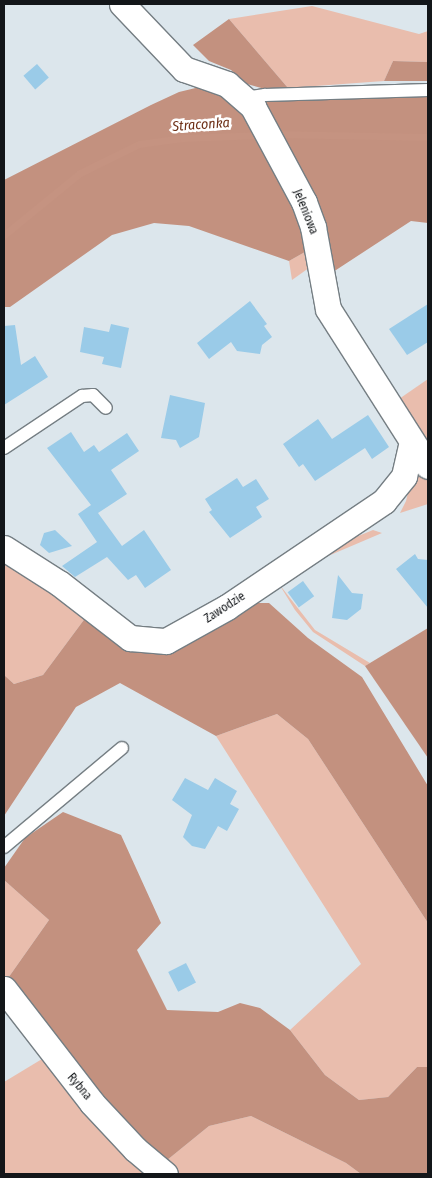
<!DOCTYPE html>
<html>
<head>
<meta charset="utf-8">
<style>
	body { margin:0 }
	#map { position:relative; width:432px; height:1178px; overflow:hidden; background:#dce6ec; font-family:"Fira Sans Condensed",sans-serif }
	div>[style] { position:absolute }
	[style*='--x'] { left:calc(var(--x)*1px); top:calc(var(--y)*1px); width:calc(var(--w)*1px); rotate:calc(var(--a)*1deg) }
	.green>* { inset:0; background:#e9bdad }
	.forest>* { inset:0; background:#c3917f }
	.stream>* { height:7px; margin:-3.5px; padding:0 3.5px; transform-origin:3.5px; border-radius:3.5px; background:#c59381 }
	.building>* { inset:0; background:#9acbe8; transform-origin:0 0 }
	.roads { filter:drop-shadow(1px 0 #757e83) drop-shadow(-1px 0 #757e83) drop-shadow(0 1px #757e83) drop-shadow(0 -1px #757e83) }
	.service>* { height:12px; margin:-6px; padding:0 6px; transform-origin:6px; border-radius:6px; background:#fff }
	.minor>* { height:25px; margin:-12.5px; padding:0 12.5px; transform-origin:12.5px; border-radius:12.5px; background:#fff }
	span { translate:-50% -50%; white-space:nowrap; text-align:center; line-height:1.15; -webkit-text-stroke:5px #fff; paint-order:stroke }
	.street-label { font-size:12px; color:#131619 }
	.water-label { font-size:14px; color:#6e3017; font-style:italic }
	.frame { position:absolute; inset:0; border:5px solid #131619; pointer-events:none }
</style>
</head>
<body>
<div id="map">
	<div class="green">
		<i style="clip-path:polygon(312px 6px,419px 34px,428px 31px,428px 62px,393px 61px,384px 81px,288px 88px,229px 19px)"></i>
		<i style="clip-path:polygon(312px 248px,313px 265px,292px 280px,289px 261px)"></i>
		<i style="clip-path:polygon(428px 379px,428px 455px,399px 399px)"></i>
		<i style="clip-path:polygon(413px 472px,428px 474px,428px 504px,400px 513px,406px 501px)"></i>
		<i style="clip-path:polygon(373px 530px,382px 533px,321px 559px,329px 548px)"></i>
		<i style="clip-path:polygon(4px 554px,89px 613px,43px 675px,14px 684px,4px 675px)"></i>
		<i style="clip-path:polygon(279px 584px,315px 630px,370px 663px,365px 666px,313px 632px,295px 610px)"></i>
		<i style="clip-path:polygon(277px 714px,308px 739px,428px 923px,428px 1067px,417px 1067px,388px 1097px,359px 1100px,325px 1075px,290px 1030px,361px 964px,216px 736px)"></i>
		<i style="clip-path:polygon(4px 880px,49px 920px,6px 981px,4px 977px)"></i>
		<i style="clip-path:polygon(47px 1056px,151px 1174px,4px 1174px,4px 1082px)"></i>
		<i style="clip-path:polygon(251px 1116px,346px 1163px,361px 1174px,177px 1174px,161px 1165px,209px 1126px)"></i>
	</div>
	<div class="forest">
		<i style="clip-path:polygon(229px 19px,288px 88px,265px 89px,247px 84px,231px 70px,209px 61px,193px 45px)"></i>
		<i style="clip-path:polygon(393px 61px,428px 62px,428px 81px,384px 81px)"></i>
		<i style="clip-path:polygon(204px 86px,241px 101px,279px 168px,312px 248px,289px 261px,189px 226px,154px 223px,112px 235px,10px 307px,4px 307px,4px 180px,151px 105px,179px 92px)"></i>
		<i style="clip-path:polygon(428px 95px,428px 223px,411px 221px,333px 272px,266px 107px,266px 101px)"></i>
		<i style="clip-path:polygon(250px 603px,269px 603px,308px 638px,362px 677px,428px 786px,428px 923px,308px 739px,277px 714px,216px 736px,120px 683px,76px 707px,4px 816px,4px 675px,14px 684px,43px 675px,89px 613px,139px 647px)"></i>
		<i style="clip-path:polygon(428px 628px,428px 758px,365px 666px)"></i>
		<i style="clip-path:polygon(63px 812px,121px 835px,161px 923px,137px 950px,167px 1010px,218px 1012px,240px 1003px,260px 1008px,290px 1030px,325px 1075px,359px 1100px,388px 1097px,417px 1067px,428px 1067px,428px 1174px,361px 1174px,346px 1163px,251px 1116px,209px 1126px,161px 1165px,139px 1145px,6px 981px,49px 920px,4px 880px,4px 868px,25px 838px)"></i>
	</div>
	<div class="stream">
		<i style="--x:274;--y:134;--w:154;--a:1.1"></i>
		<i style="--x:4;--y:235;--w:98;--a:-39.2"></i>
		<i style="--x:80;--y:173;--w:66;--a:-26.2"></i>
		<i style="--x:139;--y:144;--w:44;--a:-7.8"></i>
		<i style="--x:183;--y:138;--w:80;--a:-2.1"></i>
	</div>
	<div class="building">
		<i style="left:37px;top:64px;width:18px;height:18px;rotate:49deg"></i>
		<i style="clip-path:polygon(250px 301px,267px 324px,264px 326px,272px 337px,262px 345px,260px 354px,237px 351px,231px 342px,209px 359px,197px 343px)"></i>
		<i style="clip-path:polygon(428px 304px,428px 342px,407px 355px,389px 329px)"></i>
		<i style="clip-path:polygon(111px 324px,129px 328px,121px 368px,102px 364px,104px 357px,80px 352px,84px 327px,109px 332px)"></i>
		<i style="clip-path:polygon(15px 325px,21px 365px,35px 356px,48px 377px,4px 405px,4px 326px)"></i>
		<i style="clip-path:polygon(170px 395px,205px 403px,199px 437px,180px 448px,176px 440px,161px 438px)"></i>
		<i style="clip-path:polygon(368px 415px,389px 447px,372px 459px,365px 448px,315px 481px,303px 464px,299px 467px,283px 444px,318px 419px,332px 439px)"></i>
		<i style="clip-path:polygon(71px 432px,84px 452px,94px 445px,99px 452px,127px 433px,139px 451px,111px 470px,127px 494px,98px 513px,122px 546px,144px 530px,171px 570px,145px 588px,136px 575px,128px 580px,107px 557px,75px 577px,62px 566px,97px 542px,78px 514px,91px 505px,47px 448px)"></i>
		<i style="clip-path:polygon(237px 478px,243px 487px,256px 479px,269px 499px,256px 507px,262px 517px,230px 538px,209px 512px,212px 510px,205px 499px)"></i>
		<i style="clip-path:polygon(55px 530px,72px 546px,49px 553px,40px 545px,44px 533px)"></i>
		<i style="clip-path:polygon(415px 554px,418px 559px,428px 560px,428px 608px,396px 569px)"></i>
		<i style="clip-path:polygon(338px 575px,352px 593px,363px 594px,361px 609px,347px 620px,332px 618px)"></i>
		<i style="left:303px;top:581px;width:19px;height:19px;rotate:54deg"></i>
		<i style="clip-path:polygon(185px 778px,208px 790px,215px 778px,237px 791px,230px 804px,239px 809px,227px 831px,218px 826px,205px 849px,192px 846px,183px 837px,192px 815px,172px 800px)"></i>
		<i style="left:186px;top:963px;width:22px;height:20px;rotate:63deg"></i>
	</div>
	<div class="roads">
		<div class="service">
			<i style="--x:245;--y:98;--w:20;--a:-9"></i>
			<i style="--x:265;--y:95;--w:163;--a:-1.8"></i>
			<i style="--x:4;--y:448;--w:94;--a:-33.7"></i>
			<i style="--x:82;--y:396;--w:11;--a:-5"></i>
			<i style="--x:93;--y:395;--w:18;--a:45"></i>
			<i style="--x:4;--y:847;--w:154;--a:-40"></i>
		</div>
		<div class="minor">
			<i style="--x:122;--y:4;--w:90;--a:46.4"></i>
			<i style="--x:184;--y:69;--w:46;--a:19.2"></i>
			<i style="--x:227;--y:84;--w:35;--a:41"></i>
			<i style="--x:253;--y:107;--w:108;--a:61.8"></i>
			<i style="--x:304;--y:202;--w:27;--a:70"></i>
			<i style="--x:313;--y:227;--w:83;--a:79.6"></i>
			<i style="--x:328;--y:309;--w:186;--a:57.5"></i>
			<i style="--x:4;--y:548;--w:65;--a:32.5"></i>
			<i style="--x:59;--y:583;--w:90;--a:37.8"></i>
			<i style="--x:130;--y:638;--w:36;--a:5"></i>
			<i style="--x:166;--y:641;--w:70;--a:-29.1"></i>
			<i style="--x:227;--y:607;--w:189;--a:-34"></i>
			<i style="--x:384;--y:501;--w:32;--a:-51"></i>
			<i style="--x:404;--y:476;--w:35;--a:-77"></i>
			<i style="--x:4;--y:989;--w:144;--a:52.3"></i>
			<i style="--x:92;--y:1103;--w:63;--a:46.9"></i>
			<i style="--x:135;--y:1149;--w:39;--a:40"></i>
		</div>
	</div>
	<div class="street-label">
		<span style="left:305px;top:212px;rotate:68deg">Jeleniowa</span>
		<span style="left:225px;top:608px;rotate:-33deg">Zawodzie</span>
		<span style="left:79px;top:1087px;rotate:50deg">Rybna</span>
	</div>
	<div class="water-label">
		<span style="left:201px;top:125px;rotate:-4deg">Straconka</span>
	</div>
	<div class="frame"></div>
</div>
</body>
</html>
